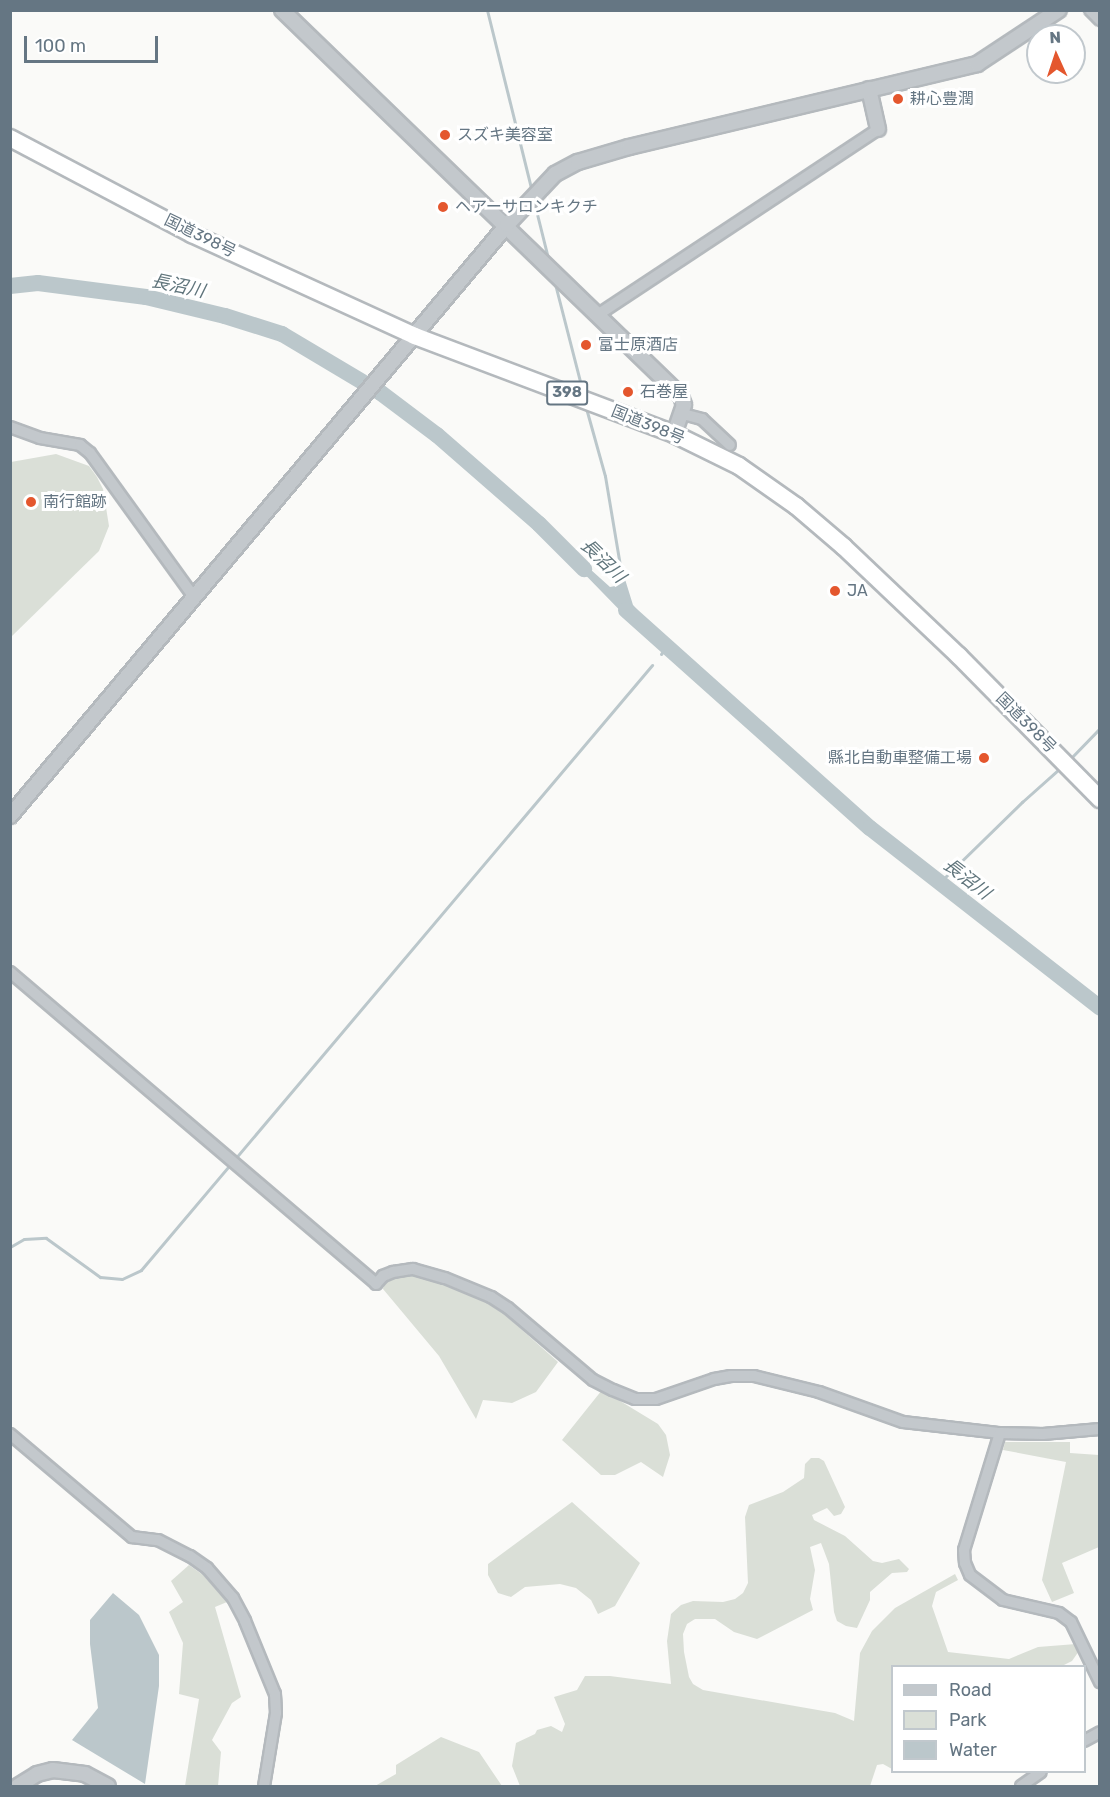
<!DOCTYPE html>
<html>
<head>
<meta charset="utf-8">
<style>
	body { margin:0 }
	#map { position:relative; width:1110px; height:1797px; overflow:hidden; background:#fafaf8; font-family:Rubik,"Noto Sans JP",sans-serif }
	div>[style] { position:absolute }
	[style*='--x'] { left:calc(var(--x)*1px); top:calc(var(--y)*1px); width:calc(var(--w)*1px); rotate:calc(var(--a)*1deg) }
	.green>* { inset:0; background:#dadfd7 }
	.water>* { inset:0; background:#bbc7cb }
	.stream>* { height:3px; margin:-1.5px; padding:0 1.5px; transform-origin:1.5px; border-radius:1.5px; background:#bbc7cb }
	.river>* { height:16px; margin:-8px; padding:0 8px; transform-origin:8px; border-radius:8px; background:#bbc7cb }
	.roads { filter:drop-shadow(2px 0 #b4b9bd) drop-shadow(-2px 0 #b4b9bd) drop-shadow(0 2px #b4b9bd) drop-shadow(0 -2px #b4b9bd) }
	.minor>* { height:10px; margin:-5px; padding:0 5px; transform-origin:5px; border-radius:5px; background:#c3c8cc }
	.tertiary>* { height:14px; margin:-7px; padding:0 7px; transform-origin:7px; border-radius:7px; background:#c3c8cc }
	.trunk>* { height:16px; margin:-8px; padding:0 8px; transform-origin:8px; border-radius:8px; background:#fff }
	.dots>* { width:16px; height:16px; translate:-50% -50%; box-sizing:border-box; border:3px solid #fff; border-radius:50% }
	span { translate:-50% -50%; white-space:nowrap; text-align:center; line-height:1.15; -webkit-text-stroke:6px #fff; paint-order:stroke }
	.shield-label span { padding:2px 4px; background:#fff; border:2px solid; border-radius:4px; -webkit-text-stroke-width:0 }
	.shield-label { font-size:15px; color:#657683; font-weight:700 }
	.poi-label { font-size:16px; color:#657683 }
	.left { translate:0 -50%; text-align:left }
	.right { translate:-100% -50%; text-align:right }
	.street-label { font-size:16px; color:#657683 }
	.water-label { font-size:18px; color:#60757c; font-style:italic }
	.frame { position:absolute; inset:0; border:12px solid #657683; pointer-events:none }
	.legend { position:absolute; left:891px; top:1665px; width:195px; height:108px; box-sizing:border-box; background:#fff; border:2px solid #c1c8cd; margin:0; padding:8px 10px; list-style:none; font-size:18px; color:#657683 }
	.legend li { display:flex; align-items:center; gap:12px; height:30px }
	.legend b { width:30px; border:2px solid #c1c8cd }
	.north { position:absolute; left:1026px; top:24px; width:60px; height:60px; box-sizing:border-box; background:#fff; border:2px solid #c1c8cd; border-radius:50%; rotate:357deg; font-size:16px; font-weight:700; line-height:24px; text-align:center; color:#657683 }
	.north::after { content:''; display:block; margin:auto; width:21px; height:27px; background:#e4572e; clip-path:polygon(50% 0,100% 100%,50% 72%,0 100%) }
	.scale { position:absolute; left:24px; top:36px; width:134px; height:27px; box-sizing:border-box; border:3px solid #657683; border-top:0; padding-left:8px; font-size:18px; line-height:21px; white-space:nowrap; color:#657683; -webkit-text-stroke:4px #fff; paint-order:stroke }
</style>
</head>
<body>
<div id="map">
	<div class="green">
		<i style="clip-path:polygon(56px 454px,89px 466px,97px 477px,103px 489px,109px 526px,99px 551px,11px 637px,11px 462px)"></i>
		<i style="clip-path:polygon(411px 1274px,441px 1283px,487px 1303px,504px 1314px,558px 1362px,536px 1392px,512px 1403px,483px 1400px,476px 1419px,439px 1356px,383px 1289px,384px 1283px,393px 1277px)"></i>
		<i style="clip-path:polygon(602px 1390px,658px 1424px,666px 1435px,670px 1455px,663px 1477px,641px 1462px,615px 1475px,601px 1475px,562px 1440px)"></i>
		<i style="clip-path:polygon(1005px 1442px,1070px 1442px,1070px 1453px,1099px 1455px,1099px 1547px,1062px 1563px,1074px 1593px,1052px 1602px,1042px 1580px,1066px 1462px,1003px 1450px)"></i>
		<i style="clip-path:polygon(811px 1458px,819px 1458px,824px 1461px,845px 1507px,841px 1514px,834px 1516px,827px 1508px,812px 1515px,814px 1520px,845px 1536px,873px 1561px,882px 1563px,899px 1559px,909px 1569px,907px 1572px,892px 1573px,870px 1592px,870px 1600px,857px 1628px,846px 1626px,837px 1621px,834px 1612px,829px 1564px,821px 1543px,810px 1547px,815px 1570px,810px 1599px,813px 1610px,757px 1639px,734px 1632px,715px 1619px,695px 1619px,687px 1624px,683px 1634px,684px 1652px,689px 1677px,693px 1684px,703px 1690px,835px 1713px,854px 1721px,860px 1653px,872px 1631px,895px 1608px,955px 1574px,958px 1580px,936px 1592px,932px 1606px,948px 1652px,1009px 1659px,1038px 1647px,1076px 1644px,1079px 1651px,1072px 1661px,1062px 1666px,892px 1666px,892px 1769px,883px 1764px,877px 1765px,870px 1786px,520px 1786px,512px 1766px,516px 1743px,535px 1734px,537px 1730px,551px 1726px,562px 1732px,565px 1724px,554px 1697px,577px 1690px,585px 1676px,610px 1676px,671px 1684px,667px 1641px,671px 1614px,681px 1605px,693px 1601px,723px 1602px,735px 1599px,743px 1593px,748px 1583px,745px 1517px,749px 1505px,783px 1492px,804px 1478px,805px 1464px)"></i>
		<i style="clip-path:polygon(572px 1502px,640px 1563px,615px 1606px,598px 1614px,591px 1600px,576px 1588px,560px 1584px,525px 1587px,511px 1597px,498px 1593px,488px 1575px,488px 1564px)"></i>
		<i style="clip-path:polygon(189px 1565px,203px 1575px,227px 1602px,215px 1607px,241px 1697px,232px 1703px,212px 1740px,221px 1752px,218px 1786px,185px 1786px,199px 1699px,179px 1694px,183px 1643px,169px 1612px,183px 1602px,171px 1581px)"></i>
		<i style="clip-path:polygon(441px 1737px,479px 1752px,502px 1786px,375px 1786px,396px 1774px,396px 1765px)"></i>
	</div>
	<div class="water">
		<i style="clip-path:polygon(570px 551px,610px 587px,615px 586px,621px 576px,624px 576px,633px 605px,647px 621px,638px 629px,566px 555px)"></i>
		<i style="clip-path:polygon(113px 1593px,139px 1615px,159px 1655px,159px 1686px,145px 1784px,72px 1740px,98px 1708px,90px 1644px,90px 1620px)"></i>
	</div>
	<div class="stream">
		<i style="--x:487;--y:10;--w:187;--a:76.1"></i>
		<i style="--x:534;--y:202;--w:62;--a:76"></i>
		<i style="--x:554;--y:280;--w:117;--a:75.6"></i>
		<i style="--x:586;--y:408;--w:71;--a:74.4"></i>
		<i style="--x:605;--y:476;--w:103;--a:80.5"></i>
		<i style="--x:661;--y:654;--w:9;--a:-54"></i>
		<i style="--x:1070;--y:759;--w:43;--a:-45.9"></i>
		<i style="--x:940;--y:882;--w:115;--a:-44.3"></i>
		<i style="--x:1022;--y:802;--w:51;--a:-41.8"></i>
		<i style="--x:10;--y:1247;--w:16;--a:-30"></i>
		<i style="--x:24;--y:1239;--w:22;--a:-3"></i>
		<i style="--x:46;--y:1238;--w:67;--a:35.8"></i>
		<i style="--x:100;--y:1277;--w:22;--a:5"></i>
		<i style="--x:122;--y:1279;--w:21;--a:-25"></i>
		<i style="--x:141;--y:1270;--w:792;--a:-49.81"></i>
	</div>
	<div class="river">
		<i style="--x:10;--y:286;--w:28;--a:-6"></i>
		<i style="--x:38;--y:283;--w:109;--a:7.4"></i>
		<i style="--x:146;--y:297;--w:81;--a:13.5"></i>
		<i style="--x:225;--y:316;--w:60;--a:17.5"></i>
		<i style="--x:282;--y:334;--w:115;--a:30.8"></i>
		<i style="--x:381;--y:393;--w:70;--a:36.9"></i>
		<i style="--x:437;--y:435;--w:135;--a:41.1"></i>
		<i style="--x:539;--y:524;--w:64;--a:45"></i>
		<i style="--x:626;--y:610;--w:327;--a:41.8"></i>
		<i style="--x:870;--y:828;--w:292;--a:38"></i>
	</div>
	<div class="roads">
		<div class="minor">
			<i style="--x:1090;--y:10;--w:14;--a:45"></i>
			<i style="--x:599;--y:314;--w:335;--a:-33.5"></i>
			<i style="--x:683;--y:414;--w:20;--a:15"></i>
			<i style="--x:702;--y:419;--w:38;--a:43"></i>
			<i style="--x:10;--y:427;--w:32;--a:20"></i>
			<i style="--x:40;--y:438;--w:41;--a:9.9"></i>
			<i style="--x:80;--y:445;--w:13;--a:39"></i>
			<i style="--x:90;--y:453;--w:178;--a:54.2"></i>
			<i style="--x:10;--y:972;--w:481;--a:40.4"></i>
			<i style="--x:376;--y:1284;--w:11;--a:-49"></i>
			<i style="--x:383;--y:1276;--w:11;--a:-22"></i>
			<i style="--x:393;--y:1272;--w:20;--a:-9"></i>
			<i style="--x:413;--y:1269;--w:33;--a:16"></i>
			<i style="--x:445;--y:1278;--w:50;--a:22.4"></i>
			<i style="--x:491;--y:1297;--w:20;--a:33"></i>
			<i style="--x:508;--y:1308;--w:111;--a:40.3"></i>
			<i style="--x:593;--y:1380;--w:22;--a:27"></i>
			<i style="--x:613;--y:1390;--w:24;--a:22"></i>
			<i style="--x:635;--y:1399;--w:21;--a:0"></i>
			<i style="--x:656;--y:1399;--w:61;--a:-19"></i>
			<i style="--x:714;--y:1379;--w:17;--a:-10"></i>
			<i style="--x:731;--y:1376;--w:23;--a:0"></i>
			<i style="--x:754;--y:1376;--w:67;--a:13.8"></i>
			<i style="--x:819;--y:1392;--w:89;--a:19.7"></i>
			<i style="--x:903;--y:1422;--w:98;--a:6.5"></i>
			<i style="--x:1000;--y:1433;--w:43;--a:1.3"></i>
			<i style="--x:1043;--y:1434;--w:57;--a:-5"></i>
			<i style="--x:1000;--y:1433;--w:122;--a:107.1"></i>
			<i style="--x:964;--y:1550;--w:13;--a:86"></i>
			<i style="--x:965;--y:1563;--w:13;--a:67"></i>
			<i style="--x:970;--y:1575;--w:41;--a:37.1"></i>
			<i style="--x:1003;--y:1600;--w:57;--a:13.1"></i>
			<i style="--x:1059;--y:1613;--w:15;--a:37"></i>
			<i style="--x:1071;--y:1622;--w:67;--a:64.2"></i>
			<i style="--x:10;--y:1434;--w:160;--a:40.2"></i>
			<i style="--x:132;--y:1537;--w:26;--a:7"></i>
			<i style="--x:158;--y:1540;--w:36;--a:27"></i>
			<i style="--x:190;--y:1556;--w:21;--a:35"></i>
			<i style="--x:207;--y:1568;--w:40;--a:49"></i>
			<i style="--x:233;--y:1598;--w:26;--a:62"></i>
			<i style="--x:245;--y:1621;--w:79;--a:67.7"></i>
			<i style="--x:275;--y:1694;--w:19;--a:87"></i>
			<i style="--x:276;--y:1713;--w:74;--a:99.3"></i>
			<i style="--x:1084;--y:1741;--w:18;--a:-29"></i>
			<i style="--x:1021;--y:1786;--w:24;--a:-35"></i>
		</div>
		<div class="tertiary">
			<i style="--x:282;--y:10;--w:555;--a:44.05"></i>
			<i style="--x:681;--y:396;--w:9;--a:72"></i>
			<i style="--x:684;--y:405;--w:31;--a:109"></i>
			<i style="--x:869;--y:89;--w:41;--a:77.3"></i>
			<i style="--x:10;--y:816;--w:772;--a:-49.94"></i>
			<i style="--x:507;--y:225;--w:70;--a:-46.7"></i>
			<i style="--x:555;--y:174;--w:26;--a:-28"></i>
			<i style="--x:578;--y:162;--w:53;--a:-16.4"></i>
			<i style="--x:629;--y:147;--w:358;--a:-13.4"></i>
			<i style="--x:977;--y:64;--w:98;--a:-33.4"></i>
			<i style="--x:18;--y:1786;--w:22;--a:-32"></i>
			<i style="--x:37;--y:1774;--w:16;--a:-14"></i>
			<i style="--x:53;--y:1770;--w:32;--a:7"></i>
			<i style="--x:85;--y:1774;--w:26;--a:28"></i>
		</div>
		<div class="trunk">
			<i style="--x:10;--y:138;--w:206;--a:27.8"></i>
			<i style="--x:192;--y:234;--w:245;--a:24.6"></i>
			<i style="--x:415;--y:336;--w:277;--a:20.7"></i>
			<i style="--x:674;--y:434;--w:72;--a:26.2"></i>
			<i style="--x:739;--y:466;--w:70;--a:35.1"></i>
			<i style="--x:796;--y:506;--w:63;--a:40.5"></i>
			<i style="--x:844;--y:547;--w:158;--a:43.5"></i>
			<i style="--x:959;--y:656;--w:201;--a:45.4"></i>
		</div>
	</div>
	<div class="dots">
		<i style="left:898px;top:99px;background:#e4572e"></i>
		<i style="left:445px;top:135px;background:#e4572e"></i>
		<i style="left:443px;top:207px;background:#e4572e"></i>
		<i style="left:586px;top:345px;background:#e4572e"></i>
		<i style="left:628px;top:392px;background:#e4572e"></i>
		<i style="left:31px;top:502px;background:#e4572e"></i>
		<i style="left:835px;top:591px;background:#e4572e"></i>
		<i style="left:984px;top:758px;background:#e4572e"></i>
	</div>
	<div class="shield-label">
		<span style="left:567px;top:393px">398</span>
	</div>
	<div class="poi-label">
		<span class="left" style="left:910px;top:99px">耕心豊潤</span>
		<span class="left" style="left:457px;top:135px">スズキ美容室</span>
		<span class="left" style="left:455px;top:207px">ヘアーサロンキクチ</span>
		<span class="left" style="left:598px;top:345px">富士原酒店</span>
		<span class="left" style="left:640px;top:392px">石巻屋</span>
		<span class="left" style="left:43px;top:502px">南行館跡</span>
		<span class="left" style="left:847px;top:591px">JA</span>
		<span class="right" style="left:972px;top:758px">縣北自動車整備工場</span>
	</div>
	<div class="street-label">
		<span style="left:200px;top:236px;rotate:26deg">国道398号</span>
		<span style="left:648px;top:425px;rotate:22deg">国道398号</span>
		<span style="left:1026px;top:723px;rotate:45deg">国道398号</span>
	</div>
	<div class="water-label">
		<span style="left:178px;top:286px;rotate:12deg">長沼川</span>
		<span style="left:603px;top:561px;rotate:44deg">長沼川</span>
		<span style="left:967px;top:879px;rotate:38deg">長沼川</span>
	</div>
	<div class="frame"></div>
	<ul class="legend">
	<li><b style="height:8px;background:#c3c8cc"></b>Road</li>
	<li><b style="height:16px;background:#dadfd7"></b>Park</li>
	<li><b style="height:16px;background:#bbc7cb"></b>Water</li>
	</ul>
	<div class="north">N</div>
	<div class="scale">100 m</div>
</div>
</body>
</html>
